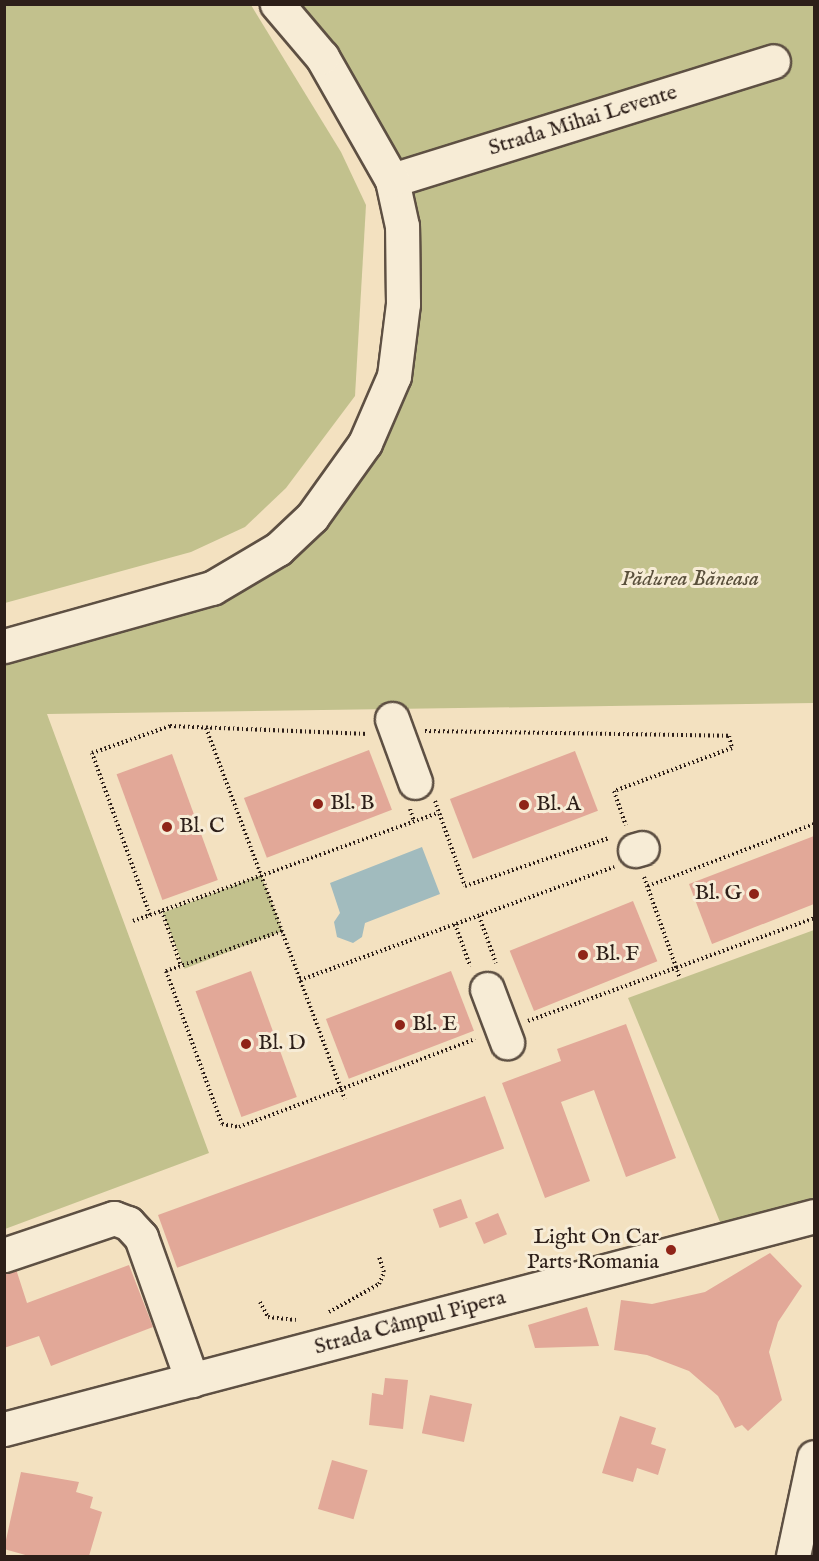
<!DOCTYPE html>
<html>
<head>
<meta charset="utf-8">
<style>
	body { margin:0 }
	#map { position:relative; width:819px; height:1561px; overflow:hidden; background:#f3e1c0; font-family:"IM FELL English",serif }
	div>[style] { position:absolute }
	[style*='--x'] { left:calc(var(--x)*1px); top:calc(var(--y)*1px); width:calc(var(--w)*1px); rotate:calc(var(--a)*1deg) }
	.green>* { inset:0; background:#c2c18d; transform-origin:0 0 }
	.water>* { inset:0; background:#a1bbbe }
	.building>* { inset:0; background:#e2a898; transform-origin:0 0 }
	.path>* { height:4px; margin-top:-2px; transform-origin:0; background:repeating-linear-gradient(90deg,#2d1f19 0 1.5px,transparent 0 4.5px) }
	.roads { filter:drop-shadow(2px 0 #5e5043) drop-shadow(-2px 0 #5e5043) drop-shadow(0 2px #5e5043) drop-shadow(0 -2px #5e5043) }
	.minor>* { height:33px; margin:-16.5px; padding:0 16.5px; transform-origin:16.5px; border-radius:16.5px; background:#f7ecd6 }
	.dots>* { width:16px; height:16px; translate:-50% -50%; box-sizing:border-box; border:3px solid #f7ecd6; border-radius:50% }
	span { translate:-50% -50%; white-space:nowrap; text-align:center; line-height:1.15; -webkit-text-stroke:6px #f7ecd6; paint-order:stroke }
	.street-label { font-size:22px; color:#2d1f19 }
	.park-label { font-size:22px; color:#5a503c; font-style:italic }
	.poi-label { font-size:22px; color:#2d1f19 }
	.left { translate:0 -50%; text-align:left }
	.right { translate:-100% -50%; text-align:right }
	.frame { position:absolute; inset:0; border:6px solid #2d1f19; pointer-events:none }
</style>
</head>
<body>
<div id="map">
	<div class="green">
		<i style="clip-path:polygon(5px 4px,251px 5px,341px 152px,366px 205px,355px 396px,286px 488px,245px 527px,191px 552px,5px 603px)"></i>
		<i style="clip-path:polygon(277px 5px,814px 5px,814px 703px,47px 714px,209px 1153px,5px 1229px,5px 646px,278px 549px,394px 376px,402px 226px)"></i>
		<i style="left:261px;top:875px;width:60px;height:105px;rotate:69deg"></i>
		<i style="clip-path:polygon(814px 930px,814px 1216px,727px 1239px,628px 998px)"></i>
	</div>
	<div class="water">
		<i style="clip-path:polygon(422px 847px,440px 894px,365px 923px,362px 937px,353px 943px,337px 937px,334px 922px,340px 913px,330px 883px)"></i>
	</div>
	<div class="building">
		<i style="left:369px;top:750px;width:64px;height:134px;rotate:69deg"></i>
		<i style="left:575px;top:751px;width:64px;height:134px;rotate:69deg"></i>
		<i style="left:172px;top:754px;width:134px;height:59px;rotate:70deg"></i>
		<i style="clip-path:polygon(814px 836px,814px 904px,712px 944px,689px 884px)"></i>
		<i style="left:633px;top:901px;width:65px;height:133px;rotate:68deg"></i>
		<i style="left:251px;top:971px;width:134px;height:59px;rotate:70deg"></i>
		<i style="left:451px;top:971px;width:64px;height:134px;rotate:69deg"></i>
		<i style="clip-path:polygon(626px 1024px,676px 1158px,626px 1177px,594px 1090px,561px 1102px,590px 1181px,545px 1198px,502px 1083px,561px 1061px,557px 1049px)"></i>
		<i style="left:485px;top:1096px;width:56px;height:348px;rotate:70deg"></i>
		<i style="left:461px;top:1199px;width:20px;height:30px;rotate:70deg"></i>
		<i style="left:498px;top:1213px;width:23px;height:25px;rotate:67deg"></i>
		<i style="clip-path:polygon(770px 1253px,802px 1286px,778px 1322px,769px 1352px,782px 1400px,748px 1431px,742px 1425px,735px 1428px,718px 1396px,689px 1371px,647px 1355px,614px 1350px,621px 1300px,652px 1304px,705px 1292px)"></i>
		<i style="clip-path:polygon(129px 1265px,153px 1327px,51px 1366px,39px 1336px,4px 1348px,4px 1270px,15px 1266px,27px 1303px)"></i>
		<i style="clip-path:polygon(587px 1307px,599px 1346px,535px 1348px,528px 1325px)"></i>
		<i style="clip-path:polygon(385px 1378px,408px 1380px,403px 1429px,369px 1425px,372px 1393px,383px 1395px)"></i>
		<i style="left:430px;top:1395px;width:43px;height:39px;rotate:12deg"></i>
		<i style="clip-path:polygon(620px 1416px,656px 1428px,651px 1444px,666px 1449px,658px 1475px,637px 1468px,633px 1482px,602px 1473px)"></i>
		<i style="left:332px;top:1460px;width:37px;height:51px;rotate:16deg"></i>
		<i style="clip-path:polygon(21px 1472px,79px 1482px,76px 1492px,93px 1497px,90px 1508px,102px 1512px,89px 1556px,29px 1556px,4px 1549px)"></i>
	</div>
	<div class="path">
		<i style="--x:206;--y:728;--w:396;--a:69.5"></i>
		<i style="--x:425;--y:731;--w:304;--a:0.9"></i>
		<i style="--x:729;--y:736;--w:12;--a:76"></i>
		<i style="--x:732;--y:748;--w:126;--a:160"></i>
		<i style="--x:614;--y:791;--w:36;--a:71"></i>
		<i style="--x:435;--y:801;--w:90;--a:70.6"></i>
		<i style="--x:465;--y:886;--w:152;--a:-18.4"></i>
		<i style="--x:410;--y:809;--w:13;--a:72"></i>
		<i style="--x:644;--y:877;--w:107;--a:70.4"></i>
		<i style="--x:648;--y:886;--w:177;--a:-20.5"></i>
		<i style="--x:162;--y:911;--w:58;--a:70.9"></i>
		<i style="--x:150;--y:915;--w:172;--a:-109.7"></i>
		<i style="--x:92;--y:753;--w:83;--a:-19.1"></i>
		<i style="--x:170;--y:726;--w:198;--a:2.3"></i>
		<i style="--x:479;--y:916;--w:50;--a:70.1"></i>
		<i style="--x:133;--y:921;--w:324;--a:-19.5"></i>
		<i style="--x:455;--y:924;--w:45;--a:70.3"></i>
		<i style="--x:282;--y:931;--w:123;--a:161"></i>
		<i style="--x:166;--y:971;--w:163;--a:69.9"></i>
		<i style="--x:222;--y:1124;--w:17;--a:10"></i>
		<i style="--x:239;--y:1127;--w:252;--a:-20.4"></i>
		<i style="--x:300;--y:980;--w:334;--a:-19.8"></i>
		<i style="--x:528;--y:1021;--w:304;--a:-19.8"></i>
		<i style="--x:260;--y:1302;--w:17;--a:62"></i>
		<i style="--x:268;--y:1317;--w:28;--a:6"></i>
		<i style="--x:329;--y:1312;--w:57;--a:-29.2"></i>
		<i style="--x:379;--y:1284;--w:13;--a:-67"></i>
		<i style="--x:384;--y:1272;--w:16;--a:-108"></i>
	</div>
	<div class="roads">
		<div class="minor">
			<i style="--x:392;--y:180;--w:399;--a:-17.3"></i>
			<i style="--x:4;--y:646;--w:216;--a:-15.6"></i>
			<i style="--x:212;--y:588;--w:77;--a:-30.6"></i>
			<i style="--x:278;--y:549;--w:47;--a:-43.3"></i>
			<i style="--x:312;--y:517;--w:91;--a:-54.4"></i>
			<i style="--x:365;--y:443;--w:73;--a:-66.6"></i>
			<i style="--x:394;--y:376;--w:73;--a:-82.9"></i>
			<i style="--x:403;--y:304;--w:78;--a:-90.7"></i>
			<i style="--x:402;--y:226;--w:47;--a:-102.3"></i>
			<i style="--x:392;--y:180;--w:142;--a:-119.6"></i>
			<i style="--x:322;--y:57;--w:70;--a:-130.3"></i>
			<i style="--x:392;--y:719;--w:67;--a:69.9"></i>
			<i style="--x:635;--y:850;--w:7;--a:-16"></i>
			<i style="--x:487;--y:989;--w:57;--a:69.3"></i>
			<i style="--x:4;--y:1255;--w:116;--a:-18.6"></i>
			<i style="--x:114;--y:1218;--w:15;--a:20"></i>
			<i style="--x:128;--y:1223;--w:19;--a:47"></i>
			<i style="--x:141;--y:1237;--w:152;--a:70.4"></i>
			<i style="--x:4;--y:1429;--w:838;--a:-14.73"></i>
			<i style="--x:793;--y:1556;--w:101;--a:-78"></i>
		</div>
	</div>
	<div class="dots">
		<i style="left:318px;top:804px;background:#8f2418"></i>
		<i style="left:524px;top:805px;background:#8f2418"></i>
		<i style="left:167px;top:827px;background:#8f2418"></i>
		<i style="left:754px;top:894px;background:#8f2418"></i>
		<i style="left:583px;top:955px;background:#8f2418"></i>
		<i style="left:400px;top:1025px;background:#8f2418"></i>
		<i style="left:246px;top:1044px;background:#8f2418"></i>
		<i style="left:671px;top:1250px;background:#8f2418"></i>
	</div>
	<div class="street-label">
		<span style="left:583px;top:121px;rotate:-17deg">Strada Mihai Levente</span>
		<span style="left:410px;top:1323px;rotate:-15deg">Strada Câmpul Pipera</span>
	</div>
	<div class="park-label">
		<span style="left:690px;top:580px">Pădurea Băneasa</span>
	</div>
	<div class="poi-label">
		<span class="left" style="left:330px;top:804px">Bl. B</span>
		<span class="left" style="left:536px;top:805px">Bl. A</span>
		<span class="left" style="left:179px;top:827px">Bl. C</span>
		<span class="right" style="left:742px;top:894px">Bl. G</span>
		<span class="left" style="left:595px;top:955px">Bl. F</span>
		<span class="left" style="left:412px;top:1025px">Bl. E</span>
		<span class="left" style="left:258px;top:1044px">Bl. D</span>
		<span class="right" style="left:659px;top:1250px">Light On Car<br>Parts Romania</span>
	</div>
	<div class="frame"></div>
</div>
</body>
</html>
